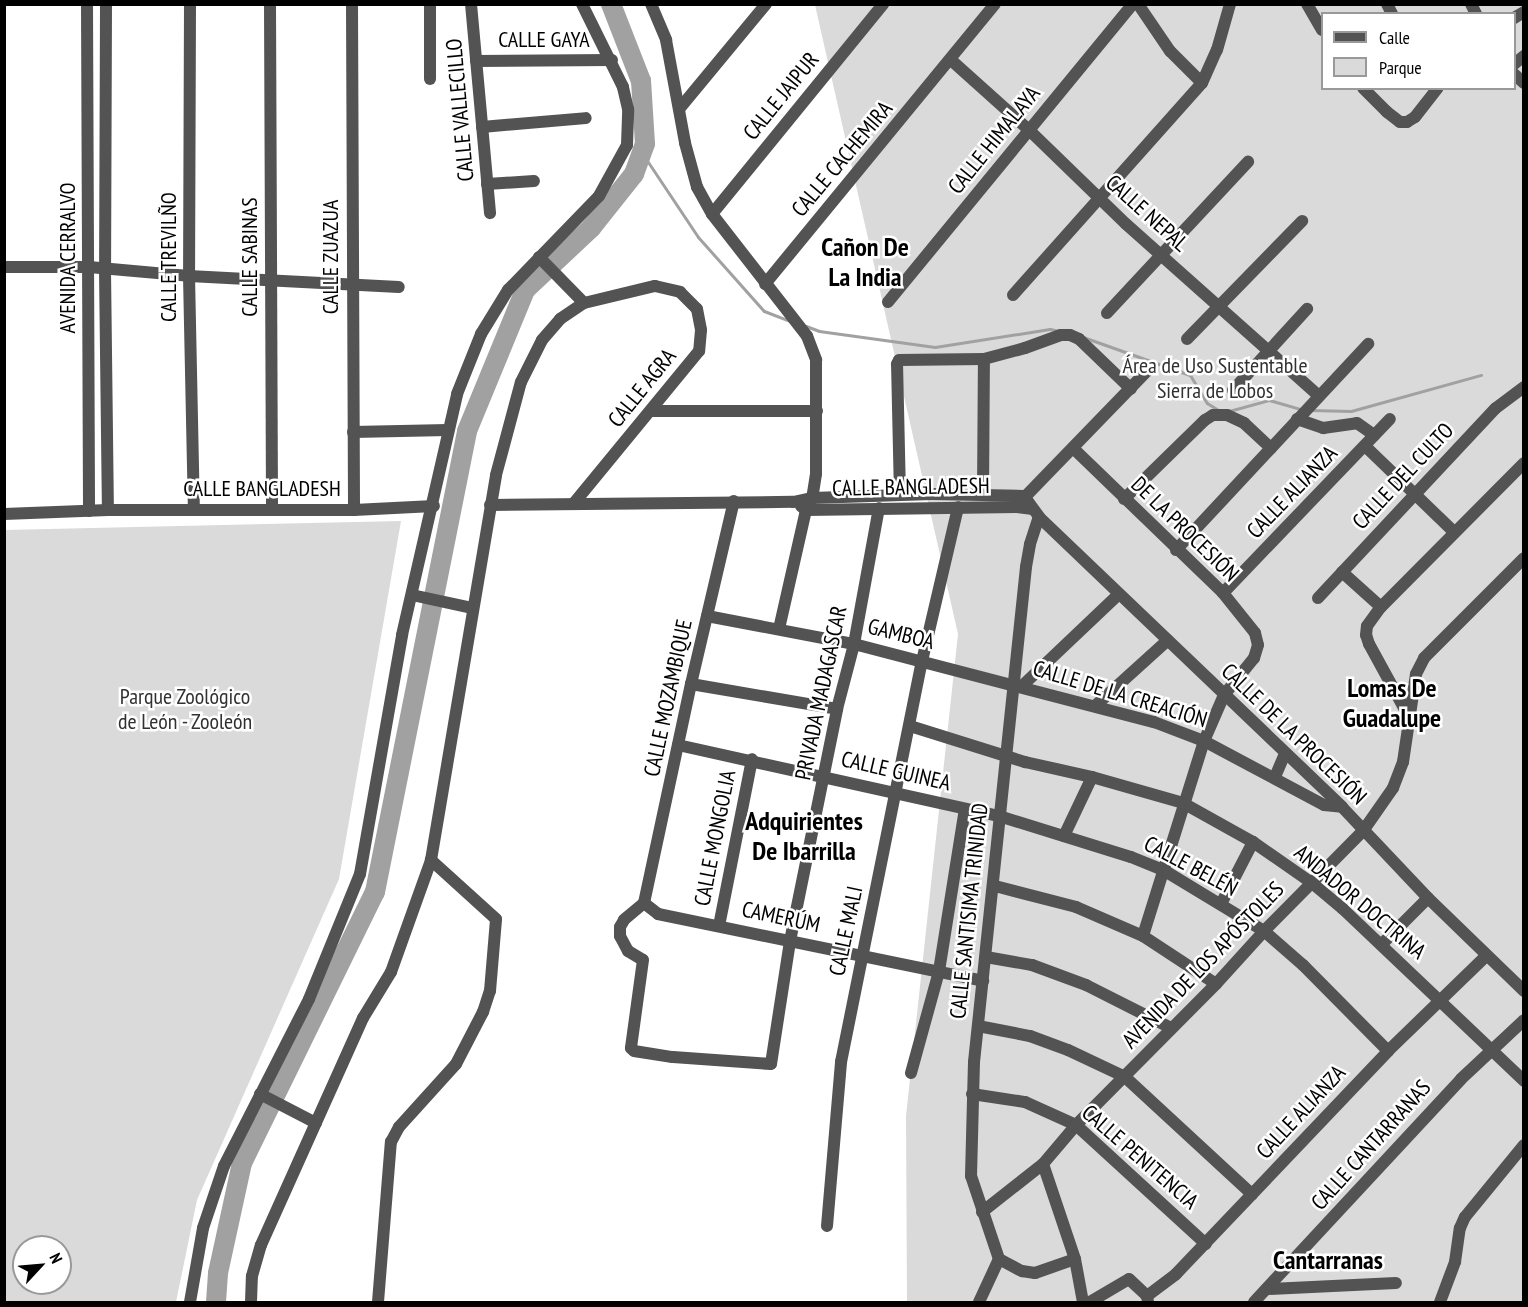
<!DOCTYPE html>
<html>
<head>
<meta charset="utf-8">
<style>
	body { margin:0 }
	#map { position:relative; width:1528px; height:1307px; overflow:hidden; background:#fff; font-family:"PT Sans Narrow",sans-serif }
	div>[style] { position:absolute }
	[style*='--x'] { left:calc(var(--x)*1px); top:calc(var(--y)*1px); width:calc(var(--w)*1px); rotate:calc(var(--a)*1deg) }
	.green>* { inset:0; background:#dadada }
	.stream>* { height:3px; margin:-1.5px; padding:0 1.5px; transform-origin:1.5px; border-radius:1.5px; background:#a1a1a1 }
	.river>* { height:20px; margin:-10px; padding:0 10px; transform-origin:10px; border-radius:10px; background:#a1a1a1 }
	.minor>* { height:12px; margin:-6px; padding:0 6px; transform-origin:6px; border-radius:6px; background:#535353 }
	.tertiary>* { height:12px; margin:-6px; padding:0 6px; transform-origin:6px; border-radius:6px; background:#535353 }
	span { translate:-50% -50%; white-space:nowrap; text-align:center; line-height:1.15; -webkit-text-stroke:5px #fff; paint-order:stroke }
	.street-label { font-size:22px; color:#000 }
	.park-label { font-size:22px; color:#313131 }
	.quarter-label { font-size:26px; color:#000; font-weight:700 }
	.frame { position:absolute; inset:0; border:6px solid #000; pointer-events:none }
	.legend { position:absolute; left:1321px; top:12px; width:195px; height:78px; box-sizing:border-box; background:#fff; border:2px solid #999; margin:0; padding:8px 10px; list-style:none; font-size:18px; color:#000 }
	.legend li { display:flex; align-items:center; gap:12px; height:30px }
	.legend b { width:30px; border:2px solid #999 }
	.north { position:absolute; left:12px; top:1235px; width:60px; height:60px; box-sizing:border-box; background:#fff; border:2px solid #999; border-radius:50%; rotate:64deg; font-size:16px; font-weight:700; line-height:24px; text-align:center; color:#000 }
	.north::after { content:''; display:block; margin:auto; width:21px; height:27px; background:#000; clip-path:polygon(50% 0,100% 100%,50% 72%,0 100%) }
</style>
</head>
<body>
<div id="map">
	<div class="green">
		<i style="clip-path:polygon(evenodd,815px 5px,1523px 5px,1523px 1302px,907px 1302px,906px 1116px,958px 634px,815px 5px,1322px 14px,1514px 14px,1514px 88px,1322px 88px,1322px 14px)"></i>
		<i style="clip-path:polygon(evenodd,401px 521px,339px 879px,197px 1200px,176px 1302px,5px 1302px,5px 530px,401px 521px,24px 1247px,60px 1247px,60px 1283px,24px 1283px,24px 1247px)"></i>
	</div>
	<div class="stream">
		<i style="--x:642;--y:153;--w:101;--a:56.3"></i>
		<i style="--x:698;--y:237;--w:99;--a:48.3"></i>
		<i style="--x:764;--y:311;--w:26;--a:21"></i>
		<i style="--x:806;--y:326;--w:14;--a:21"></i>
		<i style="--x:819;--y:331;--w:117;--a:7.9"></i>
		<i style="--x:935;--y:347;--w:116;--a:-8.9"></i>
		<i style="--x:1050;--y:329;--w:9;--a:13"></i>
		<i style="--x:1083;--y:337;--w:114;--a:19.6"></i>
		<i style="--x:1190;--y:375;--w:33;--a:59"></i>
		<i style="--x:1207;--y:403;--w:15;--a:32"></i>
		<i style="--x:1310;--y:410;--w:41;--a:1.4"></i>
		<i style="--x:1351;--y:411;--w:135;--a:-15.5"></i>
		<i style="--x:1229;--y:411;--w:41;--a:-15.4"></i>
		<i style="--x:1269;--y:400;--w:33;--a:16"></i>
	</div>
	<div class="river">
		<i style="--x:216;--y:1302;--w:29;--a:-86"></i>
		<i style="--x:218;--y:1273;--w:113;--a:-77.7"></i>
		<i style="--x:242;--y:1163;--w:302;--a:-63.9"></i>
		<i style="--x:375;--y:892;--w:470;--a:-78.7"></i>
		<i style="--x:467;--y:431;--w:152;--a:-67.6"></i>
		<i style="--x:525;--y:290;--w:91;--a:-43.2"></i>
		<i style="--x:591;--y:228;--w:69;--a:-51.5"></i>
		<i style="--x:634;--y:174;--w:32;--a:-70"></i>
		<i style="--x:645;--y:144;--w:63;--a:-93.6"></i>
		<i style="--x:641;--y:81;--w:83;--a:-111.3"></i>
	</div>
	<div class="minor">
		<i style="--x:87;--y:4;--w:507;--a:89.77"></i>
		<i style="--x:106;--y:4;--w:266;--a:90.2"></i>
		<i style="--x:105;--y:270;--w:240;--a:89.3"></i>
		<i style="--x:190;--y:4;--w:272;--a:90.2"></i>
		<i style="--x:189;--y:276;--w:233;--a:88.8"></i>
		<i style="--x:270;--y:4;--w:505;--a:89.77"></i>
		<i style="--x:352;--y:4;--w:506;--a:89.77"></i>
		<i style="--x:471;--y:4;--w:210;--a:84.8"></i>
		<i style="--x:651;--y:4;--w:39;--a:67"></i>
		<i style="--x:666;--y:40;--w:105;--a:79.5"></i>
		<i style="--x:685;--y:143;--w:46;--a:74.7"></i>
		<i style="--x:697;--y:187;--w:31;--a:61"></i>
		<i style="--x:712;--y:214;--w:155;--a:52.1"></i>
		<i style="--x:807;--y:336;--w:26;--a:69"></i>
		<i style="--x:816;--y:360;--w:114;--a:90"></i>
		<i style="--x:816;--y:474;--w:24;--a:99"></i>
		<i style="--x:812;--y:498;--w:13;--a:117"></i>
		<i style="--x:806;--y:510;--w:122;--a:102.8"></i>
		<i style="--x:1138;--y:4;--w:57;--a:55.8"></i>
		<i style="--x:1170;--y:51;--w:45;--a:45"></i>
		<i style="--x:1307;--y:4;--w:30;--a:60"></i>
		<i style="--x:1387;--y:4;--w:11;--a:63"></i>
		<i style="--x:1471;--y:4;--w:11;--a:63"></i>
		<i style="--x:1514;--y:18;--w:12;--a:-31"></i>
		<i style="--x:951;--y:60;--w:105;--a:41.9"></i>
		<i style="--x:1029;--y:130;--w:135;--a:44.1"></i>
		<i style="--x:1126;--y:224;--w:257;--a:41.7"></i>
		<i style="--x:476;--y:61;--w:136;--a:-0.4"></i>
		<i style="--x:1514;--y:64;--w:13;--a:-39"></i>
		<i style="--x:1514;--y:74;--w:13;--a:42"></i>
		<i style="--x:430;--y:79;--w:75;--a:-90"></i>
		<i style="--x:1363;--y:88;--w:34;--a:45"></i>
		<i style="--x:1387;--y:112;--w:16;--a:38"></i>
		<i style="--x:1400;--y:122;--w:7;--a:0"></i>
		<i style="--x:1407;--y:122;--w:9;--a:-32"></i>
		<i style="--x:1415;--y:117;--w:37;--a:-52"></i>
		<i style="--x:680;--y:108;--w:135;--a:-50.4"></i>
		<i style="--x:482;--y:127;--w:104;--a:-4.9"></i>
		<i style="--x:487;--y:184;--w:47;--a:-3.7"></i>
		<i style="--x:712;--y:214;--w:271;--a:-50.8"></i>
		<i style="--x:539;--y:257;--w:64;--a:45.6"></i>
		<i style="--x:4;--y:267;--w:85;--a:0"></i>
		<i style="--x:89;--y:267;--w:100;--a:5.1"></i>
		<i style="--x:189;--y:276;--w:210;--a:3"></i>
		<i style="--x:765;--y:284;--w:362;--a:-50.6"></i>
		<i style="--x:1013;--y:295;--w:284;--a:-48.3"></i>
		<i style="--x:1202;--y:83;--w:36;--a:-66"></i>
		<i style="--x:1217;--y:50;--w:48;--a:-74.2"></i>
		<i style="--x:888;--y:302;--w:386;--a:-50.6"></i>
		<i style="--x:1107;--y:313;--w:207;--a:-47"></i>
		<i style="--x:1187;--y:339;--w:165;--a:-45.7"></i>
		<i style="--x:1233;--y:390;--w:110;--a:-47.6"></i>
		<i style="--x:652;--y:411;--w:165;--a:0"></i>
		<i style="--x:1297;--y:419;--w:28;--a:19"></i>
		<i style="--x:1323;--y:428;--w:34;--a:-8"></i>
		<i style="--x:1357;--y:423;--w:21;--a:35"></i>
		<i style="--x:353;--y:432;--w:95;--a:-1.2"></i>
		<i style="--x:1365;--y:446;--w:124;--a:44"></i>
		<i style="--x:1074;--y:449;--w:207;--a:44"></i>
		<i style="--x:1223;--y:593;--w:51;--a:51.3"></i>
		<i style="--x:1255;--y:633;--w:12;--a:76"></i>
		<i style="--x:1258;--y:645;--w:14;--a:107"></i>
		<i style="--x:1254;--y:658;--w:48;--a:129"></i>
		<i style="--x:1224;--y:695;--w:50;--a:113.5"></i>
		<i style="--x:1204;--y:741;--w:204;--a:107.4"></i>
		<i style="--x:983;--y:493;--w:134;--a:-89.6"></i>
		<i style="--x:900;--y:495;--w:131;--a:-91.3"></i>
		<i style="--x:897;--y:364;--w:4;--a:-63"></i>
		<i style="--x:899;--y:360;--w:85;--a:-0.7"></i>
		<i style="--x:984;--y:359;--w:42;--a:-15"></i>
		<i style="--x:1025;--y:348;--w:38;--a:-20"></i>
		<i style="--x:1061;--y:335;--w:9;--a:0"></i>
		<i style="--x:1070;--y:335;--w:10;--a:24"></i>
		<i style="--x:1079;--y:339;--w:72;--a:43.9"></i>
		<i style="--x:1124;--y:499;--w:113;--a:-44.3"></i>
		<i style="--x:1205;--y:420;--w:9;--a:-32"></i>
		<i style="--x:1213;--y:415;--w:14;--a:0"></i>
		<i style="--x:1227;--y:415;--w:19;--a:25"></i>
		<i style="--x:1244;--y:423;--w:37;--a:43"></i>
		<i style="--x:1021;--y:501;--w:181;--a:-45.9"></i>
		<i style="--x:490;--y:505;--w:303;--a:-0.6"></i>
		<i style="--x:793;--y:502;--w:19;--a:-12"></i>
		<i style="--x:812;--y:498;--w:120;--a:-1.9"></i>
		<i style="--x:932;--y:494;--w:92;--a:1.2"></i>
		<i style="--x:1024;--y:496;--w:26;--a:54"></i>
		<i style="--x:1039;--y:517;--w:419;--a:43.7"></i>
		<i style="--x:1342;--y:807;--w:125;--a:46.6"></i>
		<i style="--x:1428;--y:898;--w:134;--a:44.1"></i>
		<i style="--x:801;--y:506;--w:6;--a:39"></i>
		<i style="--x:806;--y:510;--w:211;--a:-0.8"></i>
		<i style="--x:1017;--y:507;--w:16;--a:7"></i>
		<i style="--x:4;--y:514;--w:104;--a:-2.2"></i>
		<i style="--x:108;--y:510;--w:246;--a:0"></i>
		<i style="--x:354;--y:510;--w:80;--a:-2.9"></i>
		<i style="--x:1176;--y:550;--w:282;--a:-47"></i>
		<i style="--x:1342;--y:572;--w:52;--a:41.9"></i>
		<i style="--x:1223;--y:593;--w:241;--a:-46.2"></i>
		<i style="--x:412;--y:595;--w:61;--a:12.2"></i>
		<i style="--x:1318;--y:598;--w:260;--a:-46.9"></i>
		<i style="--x:1496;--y:408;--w:35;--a:-37"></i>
		<i style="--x:707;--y:616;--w:150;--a:10.8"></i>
		<i style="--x:854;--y:644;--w:310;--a:14.6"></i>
		<i style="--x:1154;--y:722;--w:53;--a:20.8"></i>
		<i style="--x:1204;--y:741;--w:136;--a:28.1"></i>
		<i style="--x:1324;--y:805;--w:18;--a:6"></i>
		<i style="--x:691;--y:684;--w:148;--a:9.7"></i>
		<i style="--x:1022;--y:686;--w:132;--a:-43.5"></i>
		<i style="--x:1095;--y:706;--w:98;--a:-42.1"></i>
		<i style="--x:1409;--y:717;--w:83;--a:-118.7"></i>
		<i style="--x:1369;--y:644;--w:9;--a:-108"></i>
		<i style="--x:1366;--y:635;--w:9;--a:-84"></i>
		<i style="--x:1367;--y:626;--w:24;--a:-54"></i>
		<i style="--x:1381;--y:607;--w:203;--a:-45.2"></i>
		<i style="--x:910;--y:726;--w:121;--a:17.4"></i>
		<i style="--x:1025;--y:762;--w:69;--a:12.6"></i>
		<i style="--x:1092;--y:777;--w:95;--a:15.9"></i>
		<i style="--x:1183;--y:803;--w:80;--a:29.1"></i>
		<i style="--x:1253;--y:842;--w:72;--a:34.8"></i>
		<i style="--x:1312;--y:883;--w:40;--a:40"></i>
		<i style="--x:1343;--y:909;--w:250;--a:43.5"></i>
		<i style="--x:678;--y:745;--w:329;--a:12.5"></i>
		<i style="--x:999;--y:816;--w:138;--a:17.3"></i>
		<i style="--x:1131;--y:857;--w:37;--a:22"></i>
		<i style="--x:1165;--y:871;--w:116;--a:31.2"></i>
		<i style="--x:1264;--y:931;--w:52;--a:41.1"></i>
		<i style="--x:1303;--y:965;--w:121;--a:45.3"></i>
		<i style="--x:1275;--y:777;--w:25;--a:-67"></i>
		<i style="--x:1064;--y:836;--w:65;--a:-64.6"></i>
		<i style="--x:995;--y:886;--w:84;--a:14.5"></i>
		<i style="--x:1076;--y:907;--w:73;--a:23.4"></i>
		<i style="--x:1143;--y:936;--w:87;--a:33.3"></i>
		<i style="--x:644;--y:903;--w:26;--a:140"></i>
		<i style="--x:624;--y:920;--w:8;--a:120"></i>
		<i style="--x:620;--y:927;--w:9;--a:90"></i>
		<i style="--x:620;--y:936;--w:17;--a:62"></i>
		<i style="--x:628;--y:951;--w:17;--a:31"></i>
		<i style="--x:643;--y:960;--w:89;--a:97.8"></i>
		<i style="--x:631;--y:1048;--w:4;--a:45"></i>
		<i style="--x:634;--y:1051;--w:39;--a:9"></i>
		<i style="--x:673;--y:1057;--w:98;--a:4.1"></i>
		<i style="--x:771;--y:1064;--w:124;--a:-81.2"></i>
		<i style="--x:790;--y:941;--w:237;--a:-78.5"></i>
		<i style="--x:837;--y:709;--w:67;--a:-75.3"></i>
		<i style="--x:854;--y:644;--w:138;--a:-79.6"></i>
		<i style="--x:644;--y:903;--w:224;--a:-77.9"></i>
		<i style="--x:691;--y:684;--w:188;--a:-76.8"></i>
		<i style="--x:644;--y:903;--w:18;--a:38"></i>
		<i style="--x:658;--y:914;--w:332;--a:11.6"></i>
		<i style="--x:1221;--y:904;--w:70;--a:-62.7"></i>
		<i style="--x:719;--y:926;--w:170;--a:-78.8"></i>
		<i style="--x:1382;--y:944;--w:65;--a:-45"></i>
		<i style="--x:986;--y:957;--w:47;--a:9.9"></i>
		<i style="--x:1032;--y:965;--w:58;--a:20.3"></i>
		<i style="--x:1086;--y:985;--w:95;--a:26.8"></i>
		<i style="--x:978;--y:1026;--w:53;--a:10.9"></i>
		<i style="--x:1030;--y:1036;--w:40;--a:20.2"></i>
		<i style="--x:1068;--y:1050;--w:63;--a:25.3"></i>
		<i style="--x:1125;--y:1077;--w:173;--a:42.7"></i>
		<i style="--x:911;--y:1073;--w:106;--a:-74.6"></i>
		<i style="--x:939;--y:971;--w:164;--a:-80.9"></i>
		<i style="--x:260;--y:1094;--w:63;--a:27.4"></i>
		<i style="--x:972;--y:1094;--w:54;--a:8.6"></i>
		<i style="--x:1025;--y:1102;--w:56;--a:24.3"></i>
		<i style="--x:1076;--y:1125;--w:176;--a:42.5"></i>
		<i style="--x:1043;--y:1164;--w:100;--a:71.4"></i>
		<i style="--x:1075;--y:1259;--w:44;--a:79.5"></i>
		<i style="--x:982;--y:1212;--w:78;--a:-38.2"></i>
		<i style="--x:1043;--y:1164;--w:51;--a:-49.8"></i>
		<i style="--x:1076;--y:1125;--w:199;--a:-45.2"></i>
		<i style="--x:1216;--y:984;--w:72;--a:-47.8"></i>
		<i style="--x:1264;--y:931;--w:141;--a:-45.3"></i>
		<i style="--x:1363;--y:831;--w:52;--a:-55.1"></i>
		<i style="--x:1393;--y:788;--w:28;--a:-69"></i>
		<i style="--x:1403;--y:762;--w:89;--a:-81.6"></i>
		<i style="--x:1416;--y:674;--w:18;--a:-63"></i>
		<i style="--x:1424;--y:658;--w:141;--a:-45"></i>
		<i style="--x:827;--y:1226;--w:165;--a:-85.1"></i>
		<i style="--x:841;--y:1062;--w:409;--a:-78.6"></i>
		<i style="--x:922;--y:661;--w:158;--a:-76.8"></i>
		<i style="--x:999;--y:1259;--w:26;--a:28"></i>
		<i style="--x:1022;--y:1271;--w:13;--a:9"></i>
		<i style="--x:1035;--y:1273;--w:42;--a:-19.3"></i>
		<i style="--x:1268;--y:1289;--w:128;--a:-2.7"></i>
		<i style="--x:1147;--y:1296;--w:36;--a:-37"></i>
		<i style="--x:1176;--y:1274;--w:308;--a:-46.4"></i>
		<i style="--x:1388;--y:1051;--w:136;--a:-44.1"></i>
		<i style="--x:190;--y:1302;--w:75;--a:-80"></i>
		<i style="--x:203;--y:1228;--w:65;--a:-71.3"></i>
		<i style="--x:224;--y:1166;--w:187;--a:-63"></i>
		<i style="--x:309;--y:999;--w:135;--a:-67.8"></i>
		<i style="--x:360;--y:874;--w:243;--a:-80"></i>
		<i style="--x:402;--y:635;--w:247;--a:-77.1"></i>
		<i style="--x:457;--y:394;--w:65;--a:-68.2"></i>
		<i style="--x:481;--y:334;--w:52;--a:-58.5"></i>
		<i style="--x:508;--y:290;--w:131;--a:-45.9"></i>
		<i style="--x:599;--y:196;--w:58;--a:-61.2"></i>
		<i style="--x:627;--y:145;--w:36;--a:-88"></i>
		<i style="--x:628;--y:109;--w:23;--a:-103"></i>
		<i style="--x:623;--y:87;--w:93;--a:-116.3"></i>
		<i style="--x:251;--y:1302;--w:26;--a:-88"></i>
		<i style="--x:252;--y:1276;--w:32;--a:-74"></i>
		<i style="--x:261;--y:1245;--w:249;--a:-65.8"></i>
		<i style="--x:363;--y:1018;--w:54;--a:-58.7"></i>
		<i style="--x:391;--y:972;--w:119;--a:-70.3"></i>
		<i style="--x:378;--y:1302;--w:161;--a:-85.4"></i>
		<i style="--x:391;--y:1142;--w:17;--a:-62"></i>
		<i style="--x:399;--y:1127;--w:85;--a:-47.9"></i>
		<i style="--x:456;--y:1064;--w:59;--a:-62.6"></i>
		<i style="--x:483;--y:1012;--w:22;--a:-72"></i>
		<i style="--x:490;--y:991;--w:72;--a:-85.2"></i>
		<i style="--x:496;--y:919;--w:88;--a:-137.8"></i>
		<i style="--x:431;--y:860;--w:390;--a:-80.4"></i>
		<i style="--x:496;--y:475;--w:96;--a:-75"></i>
		<i style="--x:521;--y:382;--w:47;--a:-63.4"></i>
		<i style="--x:542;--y:340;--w:28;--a:-49"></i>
		<i style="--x:560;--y:319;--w:29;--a:-34"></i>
		<i style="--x:584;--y:303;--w:73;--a:-13.5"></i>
		<i style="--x:655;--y:286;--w:26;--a:13"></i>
		<i style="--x:680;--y:292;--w:24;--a:45"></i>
		<i style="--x:697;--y:309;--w:21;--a:79"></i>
		<i style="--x:701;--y:330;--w:21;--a:95"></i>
		<i style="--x:699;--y:351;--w:195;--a:129.4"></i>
		<i style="--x:979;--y:1302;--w:47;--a:-65.1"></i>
		<i style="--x:999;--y:1259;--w:88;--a:-108.6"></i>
		<i style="--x:971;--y:1176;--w:114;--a:-88.5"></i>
		<i style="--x:974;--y:1062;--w:498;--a:-84"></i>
		<i style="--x:1026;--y:567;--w:23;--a:-80"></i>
		<i style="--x:1030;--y:544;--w:28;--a:-72"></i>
		<i style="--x:1090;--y:1302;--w:45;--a:-30.5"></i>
		<i style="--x:1129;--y:1279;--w:25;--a:43"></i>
		<i style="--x:1147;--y:1296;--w:6;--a:81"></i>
		<i style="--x:1254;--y:1302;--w:304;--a:-47.1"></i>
		<i style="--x:1461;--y:1079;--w:86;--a:-43.1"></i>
	</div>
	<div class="tertiary">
		<i style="--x:1440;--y:1302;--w:43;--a:-69.4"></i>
		<i style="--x:1455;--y:1262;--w:34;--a:-82"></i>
		<i style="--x:1460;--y:1228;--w:12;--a:-66"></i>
		<i style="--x:1465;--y:1217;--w:93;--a:-50.7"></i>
	</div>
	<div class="street-label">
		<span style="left:544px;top:40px">CALLE GAYA</span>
		<span style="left:781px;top:96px;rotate:-51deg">CALLE JAIPUR</span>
		<span style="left:460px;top:110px;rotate:-95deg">CALLE VALLECILLO</span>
		<span style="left:994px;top:140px;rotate:-51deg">CALLE HIMALAYA</span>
		<span style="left:842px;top:159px;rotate:-50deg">CALLE CACHEMIRA</span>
		<span style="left:1147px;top:213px;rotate:42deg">CALLE NEPAL</span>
		<span style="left:169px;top:257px;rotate:-90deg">CALLE TREVILÑO</span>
		<span style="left:250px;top:257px;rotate:-90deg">CALLE SABINAS</span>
		<span style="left:331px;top:257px;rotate:-90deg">CALLE ZUAZUA</span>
		<span style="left:68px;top:258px;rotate:-90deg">AVENIDA CERRALVO</span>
		<span style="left:642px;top:388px;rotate:-51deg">CALLE AGRA</span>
		<span style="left:1403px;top:476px;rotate:-47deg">CALLE DEL CULTO</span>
		<span style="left:911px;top:487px;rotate:-1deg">CALLE BANGLADESH</span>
		<span style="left:262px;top:489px">CALLE BANGLADESH</span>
		<span style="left:1292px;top:492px;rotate:-46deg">CALLE ALIANZA</span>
		<span style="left:1185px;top:529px;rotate:44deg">DE LA PROCESIÓN</span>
		<span style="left:901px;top:634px;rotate:14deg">GAMBOA</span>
		<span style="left:821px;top:693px;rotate:-78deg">PRIVADA MADAGASCAR</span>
		<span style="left:1120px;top:694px;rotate:17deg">CALLE DE LA CREACIÓN</span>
		<span style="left:668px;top:698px;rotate:-78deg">CALLE MOZAMBIQUE</span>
		<span style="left:1294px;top:734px;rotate:44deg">CALLE DE LA PROCESIÓN</span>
		<span style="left:896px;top:771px;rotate:13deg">CALLE GUINEA</span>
		<span style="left:715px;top:838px;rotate:-79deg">CALLE MONGOLIA</span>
		<span style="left:1191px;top:866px;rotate:28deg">CALLE BELÉN</span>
		<span style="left:1360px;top:902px;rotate:40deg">ANDADOR DOCTRINA</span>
		<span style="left:969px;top:911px;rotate:-84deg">CALLE SANTISIMA TRINIDAD</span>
		<span style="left:781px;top:917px;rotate:12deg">CAMERÚM</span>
		<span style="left:846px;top:931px;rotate:-78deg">CALLE MALI</span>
		<span style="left:1203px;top:965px;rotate:-46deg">AVENIDA DE LOS APÓSTOLES</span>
		<span style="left:1301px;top:1112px;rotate:-47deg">CALLE ALIANZA</span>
		<span style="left:1371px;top:1145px;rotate:-48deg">CALLE CANTARRANAS</span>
		<span style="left:1140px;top:1157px;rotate:41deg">CALLE PENITENCIA</span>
	</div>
	<div class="park-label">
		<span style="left:1215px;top:378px">Área de Uso Sustentable<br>Sierra de Lobos</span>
		<span style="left:185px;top:709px">Parque Zoológico<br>de León - Zooleón</span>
	</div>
	<div class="quarter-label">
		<span style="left:865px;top:262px">Cañon De<br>La India</span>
		<span style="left:1392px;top:703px">Lomas De<br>Guadalupe</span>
		<span style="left:804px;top:836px">Adquirientes<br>De Ibarrilla</span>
		<span style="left:1328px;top:1260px">Cantarranas</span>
	</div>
	<div class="frame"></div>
	<ul class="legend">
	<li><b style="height:8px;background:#535353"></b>Calle</li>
	<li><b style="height:16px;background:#dadada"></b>Parque</li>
	</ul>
	<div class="north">N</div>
</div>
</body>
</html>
